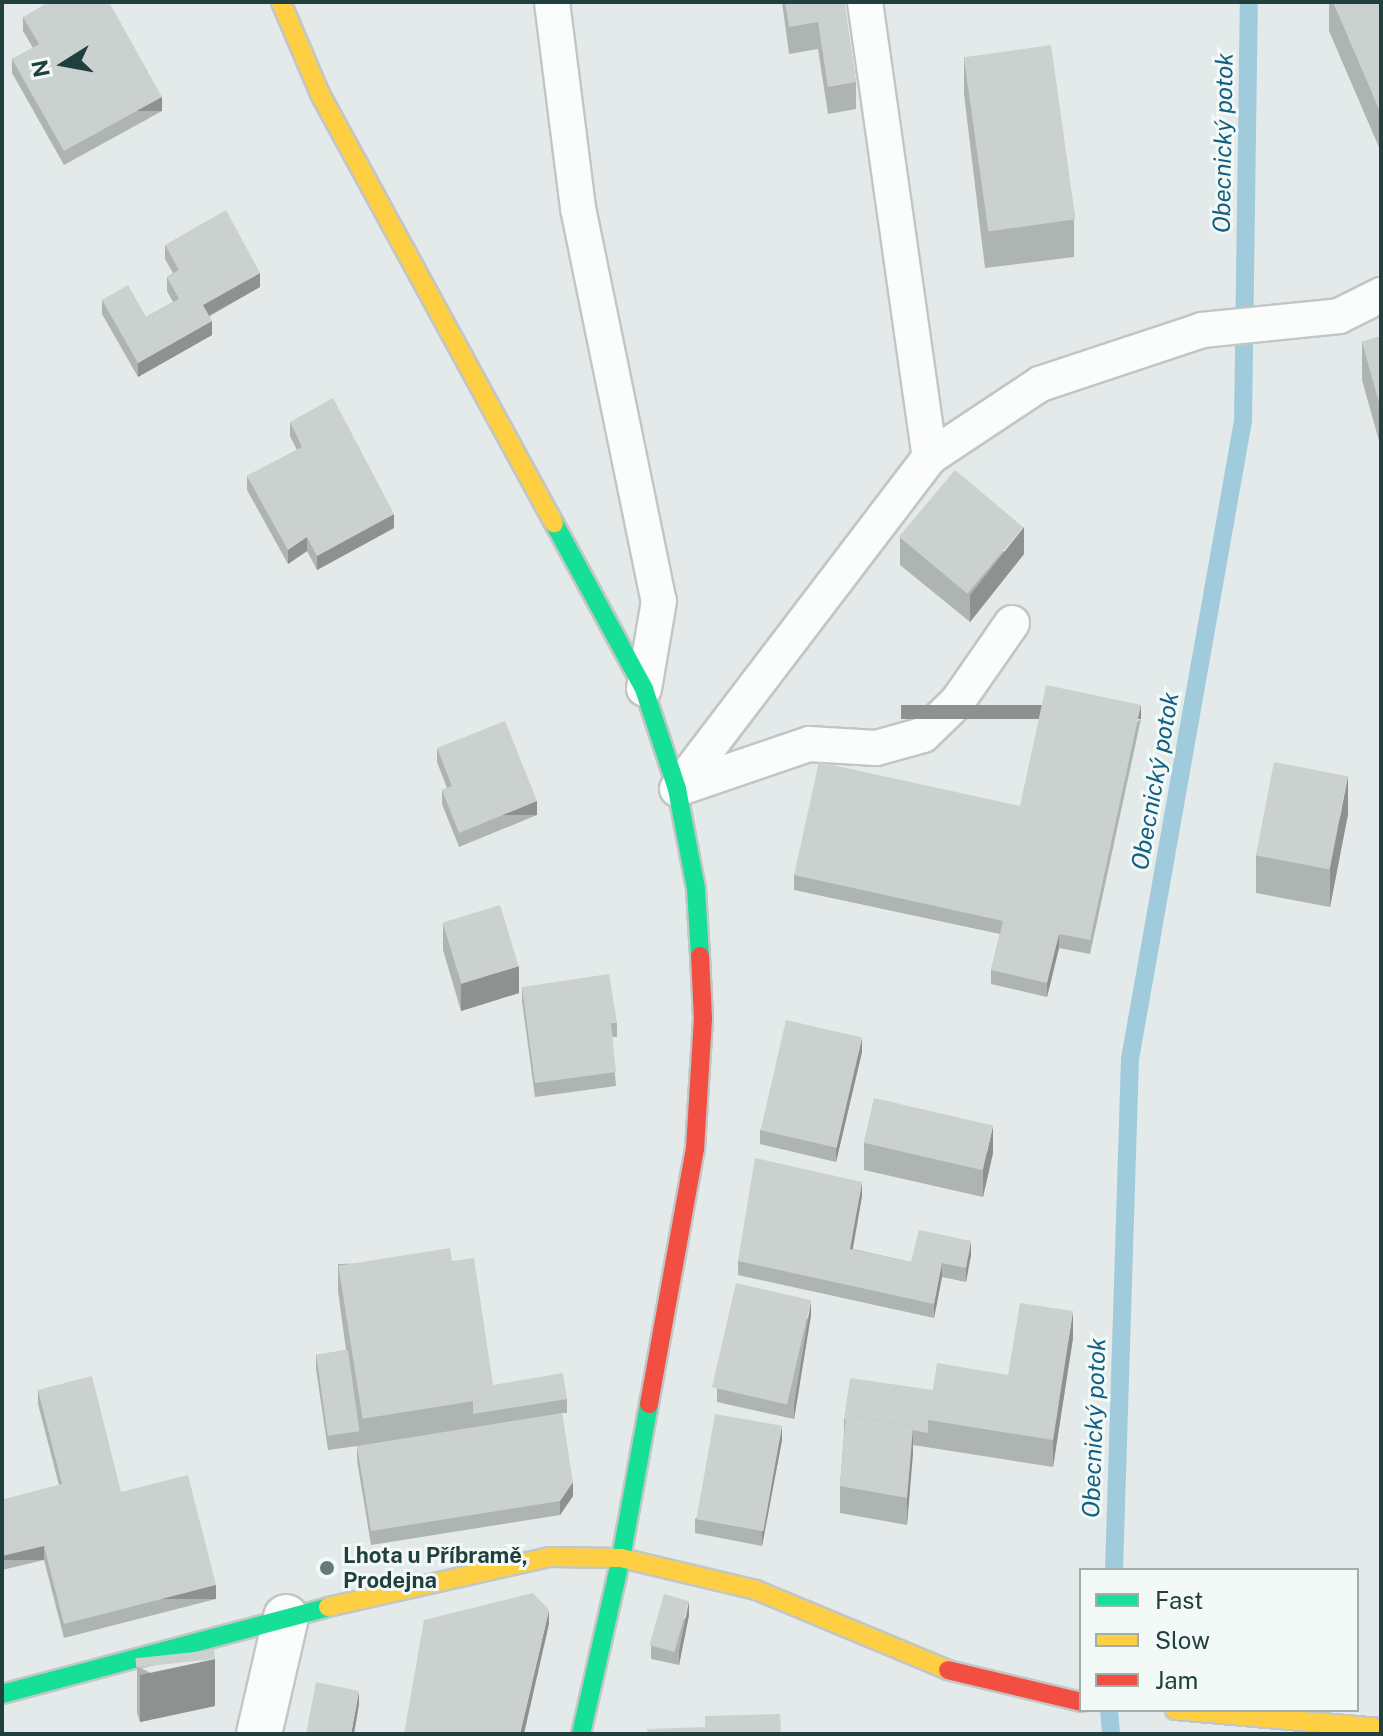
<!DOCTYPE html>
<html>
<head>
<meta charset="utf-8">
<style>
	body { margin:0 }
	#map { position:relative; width:1383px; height:1736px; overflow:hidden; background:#e4eae9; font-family:"Public Sans",sans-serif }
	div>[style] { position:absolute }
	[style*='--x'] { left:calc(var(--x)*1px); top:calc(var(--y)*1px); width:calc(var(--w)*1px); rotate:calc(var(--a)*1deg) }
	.stream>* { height:18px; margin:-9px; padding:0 9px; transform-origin:9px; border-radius:9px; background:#a0cbdd }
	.roads { filter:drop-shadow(2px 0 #c1c7c6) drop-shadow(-2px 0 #c1c7c6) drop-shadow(0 2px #c1c7c6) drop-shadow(0 -2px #c1c7c6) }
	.lane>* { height:34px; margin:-17px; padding:0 17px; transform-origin:17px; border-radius:17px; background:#fbfcfc }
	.street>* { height:44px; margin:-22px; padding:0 22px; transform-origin:22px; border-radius:22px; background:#fbfcfc }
	.fast>* { height:18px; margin:-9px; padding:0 9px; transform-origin:9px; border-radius:9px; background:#16e098 }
	.slow>* { height:18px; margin:-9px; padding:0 9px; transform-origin:9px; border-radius:9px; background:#ffcf43 }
	.jam>* { height:18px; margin:-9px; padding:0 9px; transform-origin:9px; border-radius:9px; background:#f24e42 }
	.wall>* { inset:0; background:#aeb4b2 }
	.shaded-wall>* { inset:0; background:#8d9291; transform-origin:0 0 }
	.building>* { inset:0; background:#cad1cf; transform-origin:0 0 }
	.dots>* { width:22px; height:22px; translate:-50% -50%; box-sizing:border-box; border:4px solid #f2f9f7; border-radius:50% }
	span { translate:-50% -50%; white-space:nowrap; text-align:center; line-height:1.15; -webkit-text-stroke:6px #f2f9f7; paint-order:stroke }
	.poi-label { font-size:22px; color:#1f403c; font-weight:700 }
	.left { translate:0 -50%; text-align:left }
	.water-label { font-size:24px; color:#135f82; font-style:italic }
	.frame { position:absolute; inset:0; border:4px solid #1f403c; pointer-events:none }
	.legend { position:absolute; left:1079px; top:1568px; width:280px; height:144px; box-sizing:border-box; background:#f2f9f7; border:2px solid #9eafac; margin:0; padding:10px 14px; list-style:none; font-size:24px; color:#1f403c }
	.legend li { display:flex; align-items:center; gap:16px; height:40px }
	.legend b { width:40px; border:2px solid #9eafac }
	.north { position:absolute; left:24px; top:24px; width:80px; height:80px; -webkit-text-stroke:6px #f2f9f7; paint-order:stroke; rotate:259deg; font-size:22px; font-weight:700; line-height:32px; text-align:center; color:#1f403c }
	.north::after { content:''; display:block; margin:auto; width:28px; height:36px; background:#1f403c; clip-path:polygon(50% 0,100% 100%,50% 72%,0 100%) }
</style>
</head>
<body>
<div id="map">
	<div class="stream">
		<i style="--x:1114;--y:1570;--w:511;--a:-88.21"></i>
		<i style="--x:1130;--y:1059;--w:648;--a:-79.96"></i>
		<i style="--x:1243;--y:421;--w:419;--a:-89.2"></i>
		<i style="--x:1109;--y:1710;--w:24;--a:85"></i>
	</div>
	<div class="roads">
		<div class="lane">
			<i style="--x:552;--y:2;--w:208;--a:82.8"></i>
			<i style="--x:578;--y:208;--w:401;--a:78.4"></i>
			<i style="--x:659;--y:601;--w:89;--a:99.7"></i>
			<i style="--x:865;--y:2;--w:460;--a:81.9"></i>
			<i style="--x:1012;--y:623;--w:96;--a:124.8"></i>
			<i style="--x:957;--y:702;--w:47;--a:135.9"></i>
			<i style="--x:923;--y:735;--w:49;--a:164.5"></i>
			<i style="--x:876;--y:748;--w:67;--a:-176.6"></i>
			<i style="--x:809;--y:744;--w:139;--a:161.2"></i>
			<i style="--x:677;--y:789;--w:417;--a:-52.7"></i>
			<i style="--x:930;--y:457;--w:132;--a:-33.6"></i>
			<i style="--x:1040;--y:384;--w:171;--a:-18.4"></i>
			<i style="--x:1202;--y:330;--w:138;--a:-5.8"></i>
			<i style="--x:1339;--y:316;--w:47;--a:-26.6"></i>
		</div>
		<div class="street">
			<i style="--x:259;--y:1734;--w:120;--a:-77"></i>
		</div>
		<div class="fast">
			<i style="--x:554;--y:523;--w:189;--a:61.5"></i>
			<i style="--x:644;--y:689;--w:105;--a:71.7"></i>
			<i style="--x:677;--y:789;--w:102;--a:79.2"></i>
			<i style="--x:696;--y:889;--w:67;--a:86.6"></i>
			<i style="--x:2;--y:1694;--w:337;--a:-14.9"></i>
			<i style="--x:581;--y:1734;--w:180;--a:-77.2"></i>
			<i style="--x:621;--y:1558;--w:157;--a:-79.7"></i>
		</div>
		<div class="slow">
			<i style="--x:281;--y:2;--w:100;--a:67"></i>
			<i style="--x:320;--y:94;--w:489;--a:61.4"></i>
			<i style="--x:328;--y:1607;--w:227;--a:-12.7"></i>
			<i style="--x:549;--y:1557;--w:72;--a:0.8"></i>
			<i style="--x:621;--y:1558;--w:139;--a:13.3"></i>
			<i style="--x:756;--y:1590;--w:208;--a:22.6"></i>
			<i style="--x:1175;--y:1710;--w:207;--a:5"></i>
		</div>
		<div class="jam">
			<i style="--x:649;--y:1404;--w:259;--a:-79.8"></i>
			<i style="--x:695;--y:1149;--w:130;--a:-86.5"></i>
			<i style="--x:703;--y:1019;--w:63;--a:-92.7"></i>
			<i style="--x:948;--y:1670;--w:137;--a:13.5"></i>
		</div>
	</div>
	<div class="wall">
		<i style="clip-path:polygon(782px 2px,844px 2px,856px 82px,856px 109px,828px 114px,818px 49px,789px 54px)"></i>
		<i style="clip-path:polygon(1329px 2px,1381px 2px,1381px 152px,1329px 31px)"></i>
		<i style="clip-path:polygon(23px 17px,162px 111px,64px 165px,12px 73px,12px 59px,33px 48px,23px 31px)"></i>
		<i style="clip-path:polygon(964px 56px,1074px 219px,1074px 257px,985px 268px,964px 94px)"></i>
		<i style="clip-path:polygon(165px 245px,260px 287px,210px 316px,212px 335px,138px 377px,102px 314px,102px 300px,146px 317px,173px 302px,167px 291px,167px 277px,173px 273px,165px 259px)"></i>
		<i style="clip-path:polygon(1381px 336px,1381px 448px,1362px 380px,1362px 342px)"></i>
		<i style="clip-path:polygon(290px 422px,394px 528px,317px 570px,307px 551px,288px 564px,247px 490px,247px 476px,297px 450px,290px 436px)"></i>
		<i style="clip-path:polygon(900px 538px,1024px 554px,970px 622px,900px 565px)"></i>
		<i style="clip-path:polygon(1141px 719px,1090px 954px,1059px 948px,1047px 997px,991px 984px,991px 970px,1000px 934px,794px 890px,794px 875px,1020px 806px)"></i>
		<i style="clip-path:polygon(437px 748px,537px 815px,459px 847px,442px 804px,442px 790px,447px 788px,437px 762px)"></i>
		<i style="clip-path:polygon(1348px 814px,1330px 907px,1256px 893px,1256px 855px)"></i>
		<i style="clip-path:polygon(443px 923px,519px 993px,461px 1011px,443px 950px)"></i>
		<i style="clip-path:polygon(522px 987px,617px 1023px,617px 1037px,612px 1037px,616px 1086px,535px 1097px,522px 1001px)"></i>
		<i style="clip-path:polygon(862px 1052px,836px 1162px,760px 1144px,760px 1130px)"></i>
		<i style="clip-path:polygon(864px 1143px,993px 1153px,983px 1197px,864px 1170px)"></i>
		<i style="clip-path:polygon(862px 1196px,853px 1249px,911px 1262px,971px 1255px,966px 1282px,942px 1277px,934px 1318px,738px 1275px,738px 1261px)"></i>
		<i style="clip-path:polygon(452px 1261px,493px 1385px,567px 1399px,567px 1413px,562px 1413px,573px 1496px,560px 1515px,371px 1545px,357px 1460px,357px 1446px,328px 1450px,316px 1369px,316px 1355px,346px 1350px,338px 1291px,338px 1264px)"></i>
		<i style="clip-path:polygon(811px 1315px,794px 1419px,717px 1402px,717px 1388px)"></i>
		<i style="clip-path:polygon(1073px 1338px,1053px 1467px,913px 1445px,907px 1525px,840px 1513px,840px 1486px,844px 1433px,844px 1419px,933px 1390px,1008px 1375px)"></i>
		<i style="clip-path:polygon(38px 1390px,121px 1492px,216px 1599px,64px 1638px,44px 1560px,2px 1570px,2px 1500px,59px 1485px,38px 1404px)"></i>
		<i style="clip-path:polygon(782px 1440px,762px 1546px,695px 1533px,695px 1519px)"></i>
		<i style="clip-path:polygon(689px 1615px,679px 1665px,651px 1659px,651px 1645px)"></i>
		<i style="clip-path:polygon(137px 1666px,215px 1706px,140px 1722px,137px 1713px)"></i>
	</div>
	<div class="shaded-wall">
		<i style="left:162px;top:97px;width:14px;height:112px;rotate:90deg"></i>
		<i style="clip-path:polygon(260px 273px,260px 287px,203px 319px,203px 305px)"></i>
		<i style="clip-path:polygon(212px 321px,212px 335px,138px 377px,138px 363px)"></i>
		<i style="clip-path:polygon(394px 514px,394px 528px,317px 570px,317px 556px)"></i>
		<i style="clip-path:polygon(1024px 527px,1024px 554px,970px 622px,970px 595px)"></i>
		<i style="clip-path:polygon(307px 537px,307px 551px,288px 564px,288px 550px)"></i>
		<i style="left:1141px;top:705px;width:14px;height:240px;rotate:90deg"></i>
		<i style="clip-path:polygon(1348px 776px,1348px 814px,1330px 907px,1330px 869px)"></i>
		<i style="left:537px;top:801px;width:14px;height:84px;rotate:90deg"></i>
		<i style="clip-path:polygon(1059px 934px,1059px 948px,1047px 997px,1047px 983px)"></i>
		<i style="clip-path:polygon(519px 966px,519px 993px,461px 1011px,461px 984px)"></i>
		<i style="clip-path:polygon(862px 1038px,862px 1052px,836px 1162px,836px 1148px)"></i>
		<i style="clip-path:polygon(993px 1126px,993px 1153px,983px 1197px,983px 1170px)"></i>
		<i style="clip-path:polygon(862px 1182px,862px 1196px,850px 1263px,850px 1249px)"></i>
		<i style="clip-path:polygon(971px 1241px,971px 1255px,966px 1282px,966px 1268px)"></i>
		<i style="clip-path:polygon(942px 1263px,942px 1277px,934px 1318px,934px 1304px)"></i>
		<i style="clip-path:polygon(811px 1301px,811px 1315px,794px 1419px,794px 1405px)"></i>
		<i style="clip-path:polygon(1073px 1311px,1073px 1338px,1053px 1467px,1053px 1440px)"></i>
		<i style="clip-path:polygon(782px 1426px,782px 1440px,762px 1546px,762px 1532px)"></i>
		<i style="clip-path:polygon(913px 1427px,913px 1454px,907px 1525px,907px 1498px)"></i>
		<i style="clip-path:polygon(573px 1482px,573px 1496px,560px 1515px,560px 1501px)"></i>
		<i style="left:44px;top:1546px;width:14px;height:43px;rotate:90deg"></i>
		<i style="left:216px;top:1585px;width:14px;height:157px;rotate:90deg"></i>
		<i style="clip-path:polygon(689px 1601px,689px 1615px,679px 1665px,679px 1651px)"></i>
		<i style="clip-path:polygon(549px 1610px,549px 1624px,524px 1734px,520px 1734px)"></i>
		<i style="clip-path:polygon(215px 1659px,215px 1706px,140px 1722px,140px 1675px)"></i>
		<i style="clip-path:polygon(359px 1691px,359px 1705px,354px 1734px,351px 1734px)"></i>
	</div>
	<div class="building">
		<i style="clip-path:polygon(49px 2px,109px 2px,162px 97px,64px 151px,12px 59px,39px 44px,23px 17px)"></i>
		<i style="clip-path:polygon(785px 2px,844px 2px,856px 82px,828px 87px,818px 22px,789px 27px)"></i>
		<i style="clip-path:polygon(1333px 2px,1381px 2px,1381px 114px)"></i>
		<i style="left:1051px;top:45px;width:176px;height:88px;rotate:82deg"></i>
		<i style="clip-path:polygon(226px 210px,260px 273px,203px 305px,212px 321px,138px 363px,102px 300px,128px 285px,146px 317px,179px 299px,167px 277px,179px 270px,165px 245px)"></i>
		<i style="clip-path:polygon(1381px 336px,1381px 410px,1362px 342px)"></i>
		<i style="clip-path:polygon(333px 398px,394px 514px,317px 556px,307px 537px,288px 550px,247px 476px,302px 447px,290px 422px)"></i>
		<i style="left:955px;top:470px;width:89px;height:87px;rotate:40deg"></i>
		<i style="clip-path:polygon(1046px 685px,1141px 705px,1090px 940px,1059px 934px,1047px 983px,991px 970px,1003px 921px,794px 875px,819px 762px,1020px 806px)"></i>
		<i style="clip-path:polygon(505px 721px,537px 801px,459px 833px,442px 790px,452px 786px,437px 748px)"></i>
		<i style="left:1274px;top:762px;width:75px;height:95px;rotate:11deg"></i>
		<i style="left:500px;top:905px;width:64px;height:60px;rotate:73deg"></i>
		<i style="clip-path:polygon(609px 974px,617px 1023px,611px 1023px,616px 1072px,535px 1083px,522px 987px)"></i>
		<i style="left:786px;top:1020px;width:78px;height:113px;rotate:13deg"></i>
		<i style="left:874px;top:1098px;width:122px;height:46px;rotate:13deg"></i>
		<i style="clip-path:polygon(755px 1158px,862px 1182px,850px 1249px,911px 1262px,919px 1230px,971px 1241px,966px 1268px,942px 1263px,934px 1304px,738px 1261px)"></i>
		<i style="left:450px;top:1248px;width:155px;height:113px;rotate:81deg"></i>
		<i style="clip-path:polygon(474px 1258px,493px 1385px,563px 1373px,567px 1399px,473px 1414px,473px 1401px,452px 1261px)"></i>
		<i style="left:736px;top:1283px;width:77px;height:107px;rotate:13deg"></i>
		<i style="clip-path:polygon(1020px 1303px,1073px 1311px,1053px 1440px,928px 1420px,937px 1363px,1008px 1375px)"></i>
		<i style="left:348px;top:1350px;width:82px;height:32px;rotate:82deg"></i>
		<i style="clip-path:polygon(92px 1376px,121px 1492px,188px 1475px,216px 1585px,64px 1624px,44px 1546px,2px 1556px,2px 1500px,62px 1484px,38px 1390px)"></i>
		<i style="clip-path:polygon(850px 1378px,933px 1390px,928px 1420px,928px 1433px,913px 1430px,913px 1427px,846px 1414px,846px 1420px,844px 1419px)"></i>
		<i style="clip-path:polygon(562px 1413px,573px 1482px,560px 1501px,371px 1531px,357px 1446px)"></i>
		<i style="left:715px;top:1414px;width:68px;height:107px;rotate:10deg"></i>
		<i style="clip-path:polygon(846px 1414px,913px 1427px,907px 1498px,840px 1486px)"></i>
		<i style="clip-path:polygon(533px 1593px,549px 1610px,520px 1734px,404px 1734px,424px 1620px)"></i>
		<i style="left:664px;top:1594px;width:26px;height:53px;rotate:16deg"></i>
		<i style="left:214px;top:1650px;width:9px;height:79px;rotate:84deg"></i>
		<i style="clip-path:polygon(316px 1682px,359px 1691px,351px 1734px,306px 1734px)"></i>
		<i style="clip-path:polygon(780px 1714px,781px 1734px,648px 1734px,647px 1729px,705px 1727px,705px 1716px)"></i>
	</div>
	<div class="dots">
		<i style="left:327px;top:1568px;background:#647c79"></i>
	</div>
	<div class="poi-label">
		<span class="left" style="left:343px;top:1568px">Lhota u Příbramě,<br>Prodejna</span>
	</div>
	<div class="water-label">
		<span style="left:1223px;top:143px;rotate:-89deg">Obecnický potok</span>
		<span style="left:1155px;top:781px;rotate:-80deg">Obecnický potok</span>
		<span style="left:1094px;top:1428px;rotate:-88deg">Obecnický potok</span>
	</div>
	<div class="frame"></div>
	<ul class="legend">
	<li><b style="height:10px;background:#16e098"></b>Fast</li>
	<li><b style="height:10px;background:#ffcf43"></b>Slow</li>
	<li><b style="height:10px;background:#f24e42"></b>Jam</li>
	</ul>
	<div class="north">N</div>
</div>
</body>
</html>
